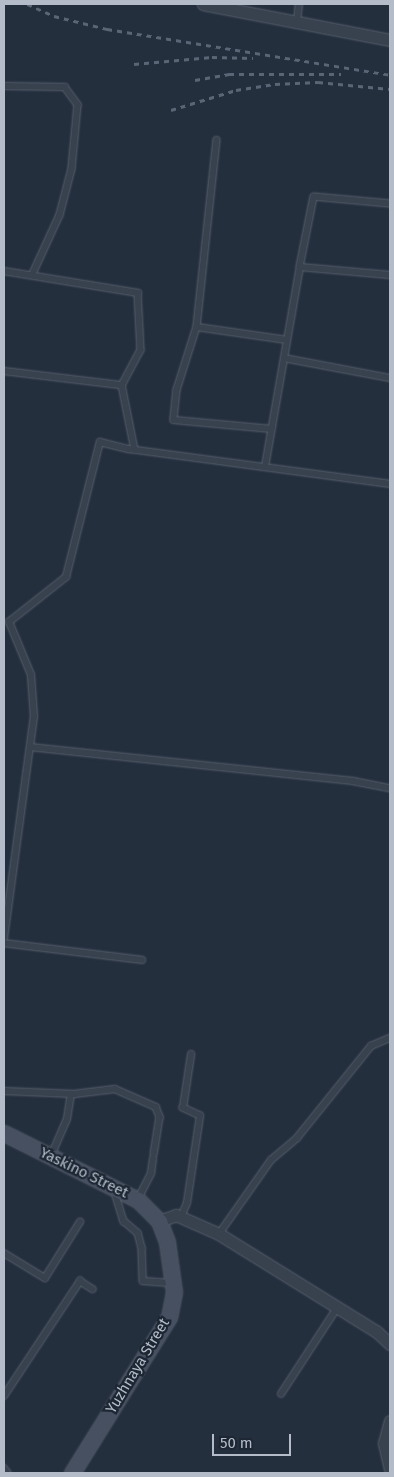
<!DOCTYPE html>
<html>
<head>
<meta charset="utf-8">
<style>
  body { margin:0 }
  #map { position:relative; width:394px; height:1477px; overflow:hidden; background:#242f3e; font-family:"Fira Sans",sans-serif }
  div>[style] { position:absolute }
  .roads { filter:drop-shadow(0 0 1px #565f6c) drop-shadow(0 0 1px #565f6c) }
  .lane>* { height:5.5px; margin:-2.75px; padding:0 2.75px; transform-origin:2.75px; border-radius:2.75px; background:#38414e }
  .street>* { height:11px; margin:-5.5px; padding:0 5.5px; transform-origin:5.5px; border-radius:5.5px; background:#38414e }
  .secondary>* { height:15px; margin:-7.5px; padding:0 7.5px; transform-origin:7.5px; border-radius:7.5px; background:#465061 }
  .rail>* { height:3px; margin-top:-1.5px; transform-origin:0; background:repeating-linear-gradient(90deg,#5a6575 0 5px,transparent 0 10px) }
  span { translate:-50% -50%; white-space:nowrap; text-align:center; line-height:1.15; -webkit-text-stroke:4.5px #1d2633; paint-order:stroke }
  .street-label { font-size:15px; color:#b4bcc9 }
  .frame { position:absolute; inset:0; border:5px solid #b4bcc9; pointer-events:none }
  .scale { position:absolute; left:212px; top:1434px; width:79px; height:22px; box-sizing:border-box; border:2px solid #b4bcc9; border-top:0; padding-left:6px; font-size:15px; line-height:18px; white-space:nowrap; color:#b4bcc9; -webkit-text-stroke:4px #1d2633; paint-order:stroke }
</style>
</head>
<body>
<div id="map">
  <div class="roads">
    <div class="lane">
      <i style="left:297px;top:22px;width:18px;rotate:-84deg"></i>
      <i style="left:4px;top:86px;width:61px;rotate:0.9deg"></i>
      <i style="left:65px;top:87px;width:22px;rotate:54deg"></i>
      <i style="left:78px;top:105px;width:64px;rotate:95.4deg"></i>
      <i style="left:72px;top:169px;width:48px;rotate:104.6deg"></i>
      <i style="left:60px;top:215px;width:65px;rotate:114.6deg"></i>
      <i style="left:217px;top:140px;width:188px;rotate:96.1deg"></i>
      <i style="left:197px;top:327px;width:91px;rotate:8.2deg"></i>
      <i style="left:390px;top:204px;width:76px;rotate:-174.7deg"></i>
      <i style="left:314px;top:197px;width:71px;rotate:101.3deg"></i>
      <i style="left:300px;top:267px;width:90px;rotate:5.1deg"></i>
      <i style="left:4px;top:271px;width:136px;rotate:9.3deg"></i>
      <i style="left:138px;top:293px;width:57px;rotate:87deg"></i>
      <i style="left:141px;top:350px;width:40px;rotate:118deg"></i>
      <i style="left:197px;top:327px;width:66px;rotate:107.6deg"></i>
      <i style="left:177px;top:390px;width:30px;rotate:96deg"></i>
      <i style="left:174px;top:420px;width:98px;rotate:5.2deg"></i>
      <i style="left:284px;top:358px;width:108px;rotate:10.7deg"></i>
      <i style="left:4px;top:371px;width:119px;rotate:6.8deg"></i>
      <i style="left:122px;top:385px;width:66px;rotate:78.7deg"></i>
      <i style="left:265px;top:467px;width:203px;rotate:-80.1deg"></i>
      <i style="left:30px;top:747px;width:325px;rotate:6deg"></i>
      <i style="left:353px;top:781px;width:38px;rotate:11deg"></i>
      <i style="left:4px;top:938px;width:223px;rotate:-82.3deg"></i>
      <i style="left:34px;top:717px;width:42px;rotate:-94.1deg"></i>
      <i style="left:31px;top:675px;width:57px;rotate:-112.5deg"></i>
      <i style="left:9px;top:622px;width:73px;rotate:-38.3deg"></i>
      <i style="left:66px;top:577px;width:139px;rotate:-75.9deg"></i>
      <i style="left:100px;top:442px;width:30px;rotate:14deg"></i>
      <i style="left:129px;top:449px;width:263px;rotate:7.6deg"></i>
      <i style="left:4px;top:943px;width:139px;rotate:7deg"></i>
      <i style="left:4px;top:1091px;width:70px;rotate:2.5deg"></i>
      <i style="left:74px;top:1094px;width:41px;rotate:-7deg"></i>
      <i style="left:115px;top:1089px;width:45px;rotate:23.7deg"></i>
      <i style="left:156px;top:1107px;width:11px;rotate:68deg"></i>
      <i style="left:160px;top:1117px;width:37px;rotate:99deg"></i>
      <i style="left:51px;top:1156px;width:40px;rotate:-66.6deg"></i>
      <i style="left:67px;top:1119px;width:25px;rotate:-81deg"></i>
      <i style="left:114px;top:1189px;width:34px;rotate:73deg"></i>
      <i style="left:124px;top:1221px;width:18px;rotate:41deg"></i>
      <i style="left:138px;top:1233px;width:16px;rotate:75deg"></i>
      <i style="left:142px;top:1248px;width:33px;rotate:88deg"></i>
      <i style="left:143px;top:1281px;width:28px;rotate:4deg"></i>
      <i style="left:138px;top:1199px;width:29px;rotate:-63deg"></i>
      <i style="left:151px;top:1173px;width:14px;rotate:-82deg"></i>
      <i style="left:181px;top:1217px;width:15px;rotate:-67deg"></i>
      <i style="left:187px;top:1203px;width:88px;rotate:-81.5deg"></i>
      <i style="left:200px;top:1116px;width:19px;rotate:-155deg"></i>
      <i style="left:183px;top:1108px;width:54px;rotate:-81.4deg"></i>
      <i style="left:219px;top:1234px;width:90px;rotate:-54.9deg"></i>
      <i style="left:271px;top:1160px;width:34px;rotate:-40deg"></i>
      <i style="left:297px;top:1138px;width:118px;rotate:-51.2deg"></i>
      <i style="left:371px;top:1046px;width:21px;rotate:-23deg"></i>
      <i style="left:4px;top:1253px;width:48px;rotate:31.4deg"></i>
      <i style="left:45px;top:1278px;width:66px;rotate:-58deg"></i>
      <i style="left:281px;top:1394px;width:103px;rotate:-56.9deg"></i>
      <i style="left:4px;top:1396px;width:138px;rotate:-56.5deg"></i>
      <i style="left:80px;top:1281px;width:15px;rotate:32deg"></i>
      <i style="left:4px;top:1468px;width:6px;rotate:51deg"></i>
    </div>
    <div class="street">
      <i style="left:203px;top:4px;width:190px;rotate:10.9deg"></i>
      <i style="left:159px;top:1221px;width:18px;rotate:-19deg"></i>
      <i style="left:176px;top:1215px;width:47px;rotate:23.8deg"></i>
      <i style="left:219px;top:1234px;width:186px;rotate:31.8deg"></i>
      <i style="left:377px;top:1332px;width:18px;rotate:43deg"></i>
      <i style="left:390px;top:1421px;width:23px;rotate:105deg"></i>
      <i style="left:384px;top:1443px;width:26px;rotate:77deg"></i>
    </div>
    <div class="secondary">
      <i style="left:4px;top:1133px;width:150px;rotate:26.6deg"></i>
      <i style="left:138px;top:1200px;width:30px;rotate:45deg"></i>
      <i style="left:159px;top:1221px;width:22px;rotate:69deg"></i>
      <i style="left:167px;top:1242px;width:50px;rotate:82deg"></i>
      <i style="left:174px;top:1292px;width:25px;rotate:101deg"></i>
      <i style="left:169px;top:1317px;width:184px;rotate:121.9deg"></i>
    </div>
  </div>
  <div class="rail">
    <i style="left:27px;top:4px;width:30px;rotate:24deg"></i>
    <i style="left:54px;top:16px;width:55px;rotate:13.8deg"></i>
    <i style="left:107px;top:29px;width:287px;rotate:9.2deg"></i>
    <i style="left:134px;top:64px;width:78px;rotate:-5.1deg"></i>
    <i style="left:212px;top:57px;width:41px;rotate:1.4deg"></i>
    <i style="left:195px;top:80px;width:35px;rotate:-10deg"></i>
    <i style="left:229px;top:74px;width:112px"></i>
    <i style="left:171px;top:110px;width:68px;rotate:-17.1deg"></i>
    <i style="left:236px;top:90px;width:39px;rotate:-9deg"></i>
    <i style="left:275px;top:84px;width:43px;rotate:-2.7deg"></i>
    <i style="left:318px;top:82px;width:72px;rotate:5.6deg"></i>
  </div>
  <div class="street-label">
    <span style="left:84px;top:1173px;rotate:26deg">Yaskino Street</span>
    <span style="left:138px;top:1366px;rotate:-59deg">Yuzhnaya Street</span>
  </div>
  <div class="frame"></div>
  <div class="scale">50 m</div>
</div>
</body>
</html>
